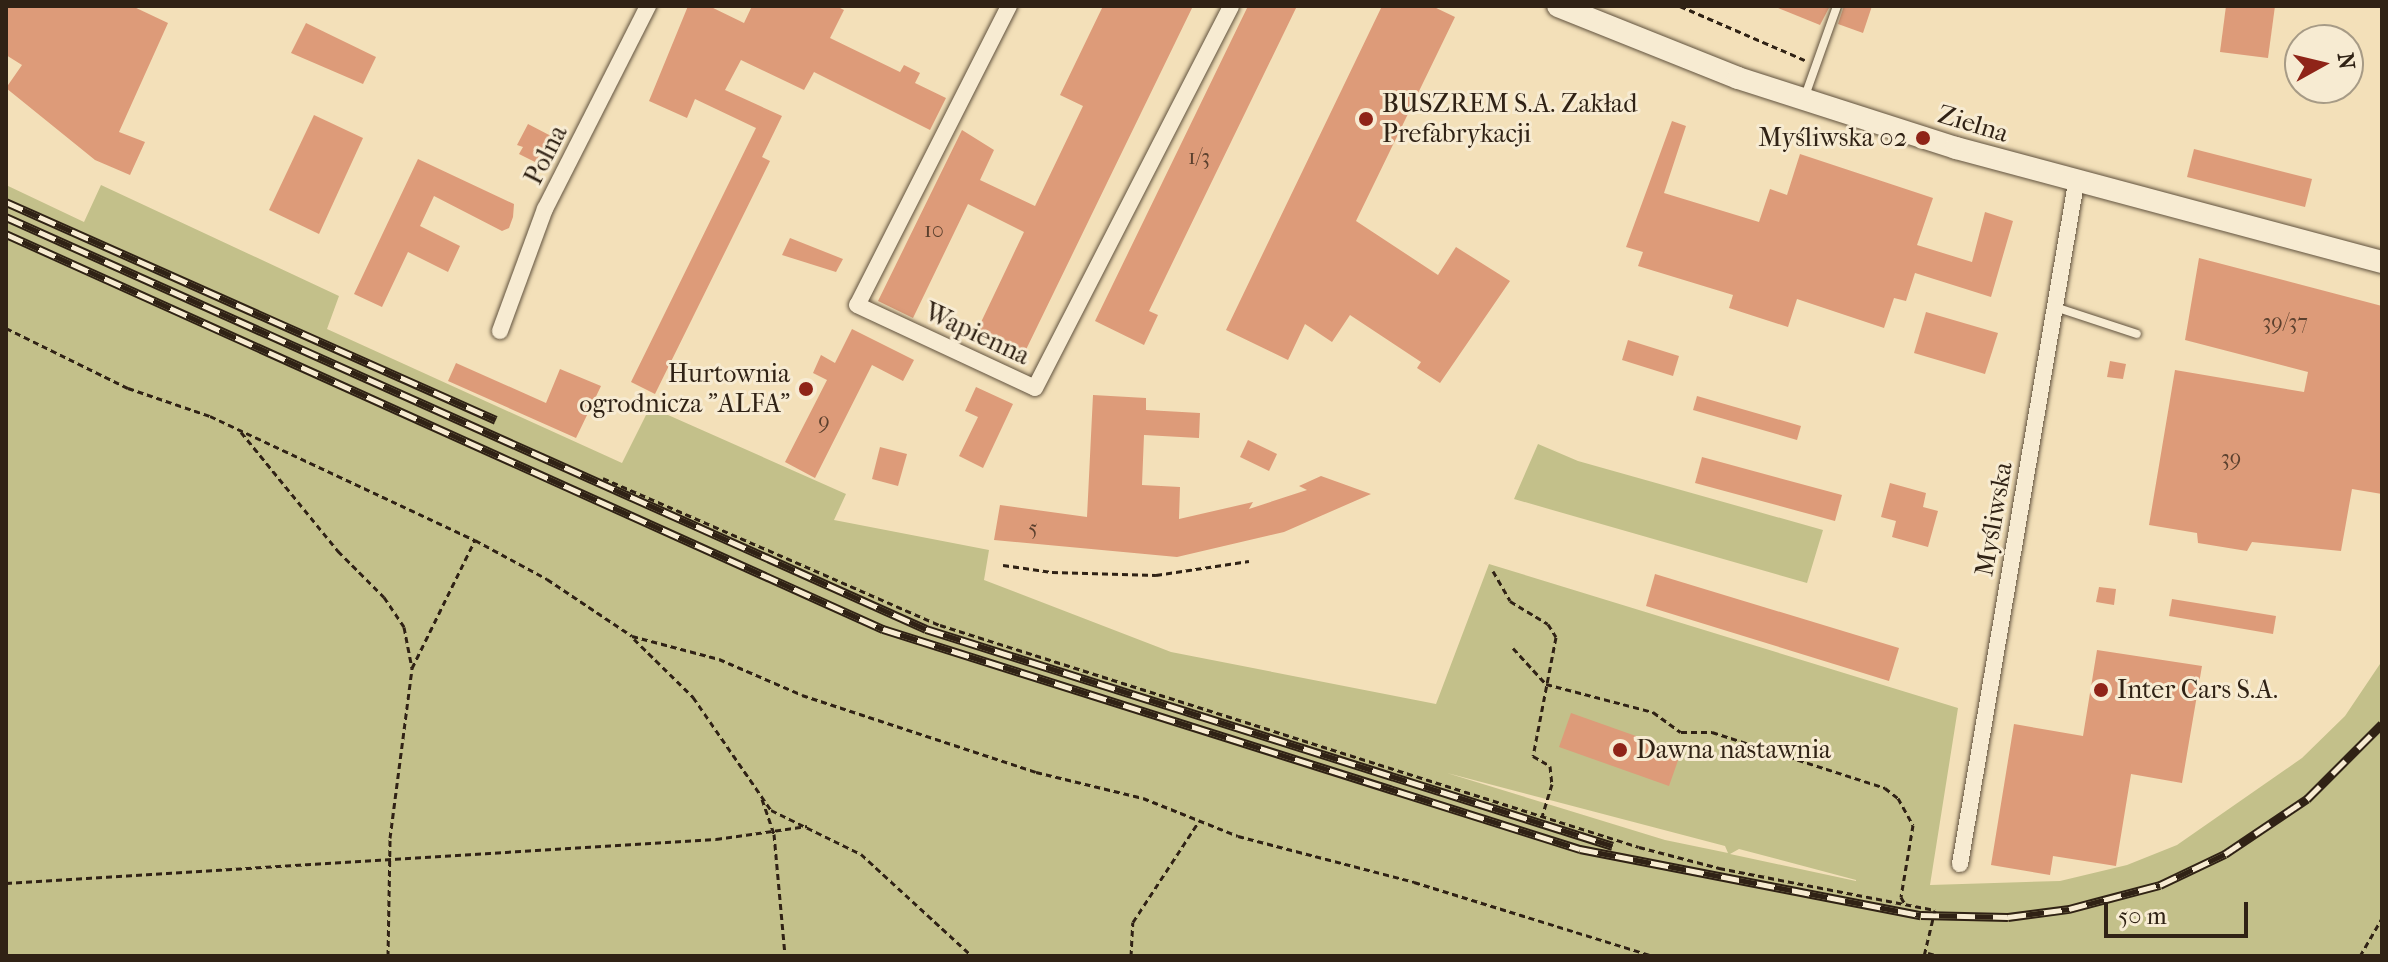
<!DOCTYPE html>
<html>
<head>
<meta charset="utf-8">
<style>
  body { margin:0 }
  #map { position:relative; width:2388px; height:962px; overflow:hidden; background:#f3e0b9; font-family:"IM FELL French Canon",serif }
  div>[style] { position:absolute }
  .green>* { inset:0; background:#c3c08a }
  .building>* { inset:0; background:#dd9b79 }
  .path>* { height:3px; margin-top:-1.5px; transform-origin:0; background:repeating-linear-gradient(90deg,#302215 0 6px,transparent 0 10px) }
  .roads { filter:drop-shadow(0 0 2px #61523e) drop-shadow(0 0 2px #61523e) }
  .service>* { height:8px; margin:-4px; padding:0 4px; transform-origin:4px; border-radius:4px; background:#f7ebd2 }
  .minor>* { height:16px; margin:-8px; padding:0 8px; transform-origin:8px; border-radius:8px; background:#f7ebd2 }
  .tertiary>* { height:22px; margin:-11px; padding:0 11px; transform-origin:11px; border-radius:11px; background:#f7ebd2 }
  .rail>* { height:9px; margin-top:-4.5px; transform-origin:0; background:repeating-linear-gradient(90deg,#f7ebd2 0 18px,#302215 0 36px); box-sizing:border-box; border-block:2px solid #302215 }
  .dots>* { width:22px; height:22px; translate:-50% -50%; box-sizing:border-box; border:4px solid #f7ebd2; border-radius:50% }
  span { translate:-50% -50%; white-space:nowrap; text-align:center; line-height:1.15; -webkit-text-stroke:6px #f7ebd2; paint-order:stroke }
  .number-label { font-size:22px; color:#5b402e }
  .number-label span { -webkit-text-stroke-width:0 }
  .poi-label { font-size:26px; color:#302215 }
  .left { translate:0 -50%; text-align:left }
  .right { translate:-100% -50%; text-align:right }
  .street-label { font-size:26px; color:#302215 }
  .frame { position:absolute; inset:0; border:8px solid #302215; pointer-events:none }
  .north { position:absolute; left:2284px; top:24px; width:80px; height:80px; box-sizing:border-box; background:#f7ebd2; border:2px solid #a79b86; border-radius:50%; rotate:82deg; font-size:22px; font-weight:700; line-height:32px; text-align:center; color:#302215 }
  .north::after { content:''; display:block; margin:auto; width:28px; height:36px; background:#8f2418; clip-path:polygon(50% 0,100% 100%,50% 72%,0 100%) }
  .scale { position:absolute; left:2104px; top:902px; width:144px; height:36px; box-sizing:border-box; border:4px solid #302215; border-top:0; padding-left:10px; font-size:24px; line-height:28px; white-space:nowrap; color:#302215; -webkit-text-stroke:6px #f7ebd2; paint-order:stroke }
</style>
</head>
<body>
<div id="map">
  <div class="green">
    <i style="clip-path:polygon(evenodd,6px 185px,84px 222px,101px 185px,339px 296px,327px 329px,622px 463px,650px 407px,846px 494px,834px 520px,989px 550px,984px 580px,1171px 652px,1436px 704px,1489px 564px,1958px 708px,1930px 885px,2060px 881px,2127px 865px,2177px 845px,2302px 758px,2345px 716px,2382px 661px,2382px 956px,6px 956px,6px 185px,1447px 773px,1725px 846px,1728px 853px,1665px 840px,1447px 773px,6px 185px,1739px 849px,1856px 880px,1856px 881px,1730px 854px,1739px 849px)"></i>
    <i style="clip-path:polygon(1538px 444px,1578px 461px,1823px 530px,1807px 583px,1514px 499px)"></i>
  </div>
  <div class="building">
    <i style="clip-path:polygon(6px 6px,132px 6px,168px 23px,119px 132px,145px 142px,130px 175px,95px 160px,6px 88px,22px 65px,6px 55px)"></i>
    <i style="clip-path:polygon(688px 6px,709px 6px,744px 23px,752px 6px,836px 6px,844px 10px,830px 38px,900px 72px,904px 65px,920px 73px,915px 83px,946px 98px,930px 130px,814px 72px,804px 90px,741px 60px,725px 90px,782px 116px,762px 157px,770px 161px,655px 394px,631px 382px,756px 128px,695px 99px,687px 118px,649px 101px)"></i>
    <i style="clip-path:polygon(1103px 6px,1193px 6px,1020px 362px,973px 339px,1024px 232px,968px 204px,913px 318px,878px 301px,962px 130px,994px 150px,980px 180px,1035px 206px,1083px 106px,1060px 95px)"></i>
    <i style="clip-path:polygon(1248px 6px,1297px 6px,1149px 311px,1158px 315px,1144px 345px,1095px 321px)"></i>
    <i style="clip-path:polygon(1382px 6px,1432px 6px,1455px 17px,1356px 221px,1438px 275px,1456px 247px,1510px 281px,1440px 383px,1417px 368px,1421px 362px,1350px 315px,1332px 342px,1305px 324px,1288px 360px,1226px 330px)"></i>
    <i style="clip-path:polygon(1773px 6px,1830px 6px,1820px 25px)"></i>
    <i style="clip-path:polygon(1844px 6px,1872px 6px,1863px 33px,1838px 24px)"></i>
    <i style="clip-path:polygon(2226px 6px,2275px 6px,2268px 58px,2220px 52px)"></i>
    <i style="clip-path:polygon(306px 23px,376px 57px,363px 84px,291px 53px)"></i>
    <i style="clip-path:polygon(314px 115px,363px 138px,319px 234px,269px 210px)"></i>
    <i style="clip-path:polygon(1672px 121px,1686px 126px,1664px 193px,1759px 222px,1770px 189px,1787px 195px,1800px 154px,1933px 198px,1917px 245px,1972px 262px,1985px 212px,2013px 221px,1991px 297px,1915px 273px,1906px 301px,1894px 298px,1884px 328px,1797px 299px,1788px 327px,1729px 308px,1733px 295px,1638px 266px,1643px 252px,1626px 247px)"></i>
    <i style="clip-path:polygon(528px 124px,553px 137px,535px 162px,519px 154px,523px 147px,517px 145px)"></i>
    <i style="clip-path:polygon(2194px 149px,2312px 179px,2305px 207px,2187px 177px)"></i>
    <i style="clip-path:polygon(418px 159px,514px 204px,513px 217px,509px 228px,502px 231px,434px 196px,420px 226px,460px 246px,448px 272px,408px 252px,382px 307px,354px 294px)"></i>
    <i style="clip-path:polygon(790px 238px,843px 259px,836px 272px,782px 255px)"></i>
    <i style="clip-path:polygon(2199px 258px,2382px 306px,2382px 494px,2352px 489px,2341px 551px,2252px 542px,2247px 551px,2198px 543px,2197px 533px,2149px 525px,2175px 370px,2304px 392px,2308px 372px,2185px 340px)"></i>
    <i style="clip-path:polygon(1926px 312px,1998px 333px,1985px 374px,1914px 353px)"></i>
    <i style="clip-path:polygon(852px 329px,914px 360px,903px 381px,872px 365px,815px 478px,785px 462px,827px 380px,813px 373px,821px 355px,835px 363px)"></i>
    <i style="clip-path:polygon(1628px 340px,1679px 356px,1673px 376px,1622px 360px)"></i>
    <i style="clip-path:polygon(2110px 361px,2126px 364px,2123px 379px,2107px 377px)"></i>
    <i style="clip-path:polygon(456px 363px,546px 403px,560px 369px,601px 386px,576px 438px,448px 381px)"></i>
    <i style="clip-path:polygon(976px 387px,1013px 404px,983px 468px,959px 456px,978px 417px,965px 411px)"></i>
    <i style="clip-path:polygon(1093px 395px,1146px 398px,1146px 410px,1200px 413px,1199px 438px,1144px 435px,1142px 485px,1180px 487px,1179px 519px,1253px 502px,1249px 509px,1307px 490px,1299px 486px,1321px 476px,1371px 494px,1284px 532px,1177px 557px,994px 540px,1000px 505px,1087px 517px)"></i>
    <i style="clip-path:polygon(1697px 396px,1801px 426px,1797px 440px,1693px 410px)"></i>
    <i style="clip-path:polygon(1248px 440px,1277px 454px,1269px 471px,1240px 457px)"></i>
    <i style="clip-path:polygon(880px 447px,907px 454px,898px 486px,872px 479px)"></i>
    <i style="clip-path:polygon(1702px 457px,1842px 495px,1835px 521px,1695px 483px)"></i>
    <i style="clip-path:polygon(1890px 483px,1926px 493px,1923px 507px,1938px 511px,1928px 547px,1892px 537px,1896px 521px,1881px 517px)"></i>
    <i style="clip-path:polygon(1655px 574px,1899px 648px,1889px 681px,1646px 606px)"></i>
    <i style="clip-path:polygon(2099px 587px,2116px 589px,2114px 605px,2096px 602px)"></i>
    <i style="clip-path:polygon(2172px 599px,2276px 616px,2273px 634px,2169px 616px)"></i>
    <i style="clip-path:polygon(2097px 650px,2202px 666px,2182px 783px,2131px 774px,2116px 866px,2053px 856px,2050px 875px,1991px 865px,2014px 724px,2083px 736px)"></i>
    <i style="clip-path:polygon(1571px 713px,1681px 752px,1669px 786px,1559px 747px)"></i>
  </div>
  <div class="path">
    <i style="left:1680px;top:6px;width:136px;rotate:23.4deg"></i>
    <i style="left:6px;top:328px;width:136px;rotate:26.2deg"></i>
    <i style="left:128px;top:388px;width:87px;rotate:18.9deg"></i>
    <i style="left:210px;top:416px;width:293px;rotate:25.1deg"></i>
    <i style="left:475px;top:540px;width:82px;rotate:28.4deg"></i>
    <i style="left:547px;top:579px;width:102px;rotate:33.8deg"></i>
    <i style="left:632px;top:636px;width:90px;rotate:14.8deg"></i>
    <i style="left:719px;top:659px;width:90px;rotate:23.4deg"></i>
    <i style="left:802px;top:695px;width:246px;rotate:18.2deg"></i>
    <i style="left:1036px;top:772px;width:110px;rotate:13.7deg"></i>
    <i style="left:1143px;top:798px;width:102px;rotate:21.8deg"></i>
    <i style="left:1238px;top:836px;width:182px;rotate:14.6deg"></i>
    <i style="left:1414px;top:882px;width:250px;rotate:17.2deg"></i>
    <i style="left:241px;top:432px;width:154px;rotate:50.8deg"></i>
    <i style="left:338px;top:551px;width:65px;rotate:45deg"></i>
    <i style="left:384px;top:597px;width:36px;rotate:56deg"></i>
    <i style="left:404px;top:627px;width:42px;rotate:79deg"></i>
    <i style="left:603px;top:478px;width:368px;rotate:23.6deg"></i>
    <i style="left:940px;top:625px;width:733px;rotate:17.62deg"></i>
    <i style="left:1639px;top:847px;width:83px;rotate:14.7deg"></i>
    <i style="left:1719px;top:868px;width:220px;rotate:11deg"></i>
    <i style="left:1935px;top:910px;width:47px;rotate:103.4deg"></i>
    <i style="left:1003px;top:565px;width:49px;rotate:8.1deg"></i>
    <i style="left:1052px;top:572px;width:104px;rotate:1.7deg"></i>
    <i style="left:1156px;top:575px;width:94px;rotate:-8.6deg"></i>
    <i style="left:1493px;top:571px;width:34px;rotate:60deg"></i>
    <i style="left:1510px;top:601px;width:44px;rotate:31.2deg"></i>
    <i style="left:1548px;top:624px;width:15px;rotate:58deg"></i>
    <i style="left:1556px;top:637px;width:121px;rotate:100.9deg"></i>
    <i style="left:1533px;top:756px;width:20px;rotate:30deg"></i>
    <i style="left:1550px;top:766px;width:18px;rotate:84deg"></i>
    <i style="left:1552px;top:784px;width:34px;rotate:107deg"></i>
    <i style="left:634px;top:639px;width:83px;rotate:44.5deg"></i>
    <i style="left:693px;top:697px;width:137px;rotate:55.4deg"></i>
    <i style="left:771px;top:810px;width:100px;rotate:26.1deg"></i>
    <i style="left:861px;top:854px;width:151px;rotate:42.6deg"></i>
    <i style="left:1513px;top:648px;width:49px;rotate:47.5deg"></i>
    <i style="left:1546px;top:684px;width:111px;rotate:14.7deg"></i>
    <i style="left:1653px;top:712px;width:34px;rotate:36deg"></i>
    <i style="left:1681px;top:732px;width:31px"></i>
    <i style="left:1712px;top:732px;width:182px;rotate:17.9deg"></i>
    <i style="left:1885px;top:788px;width:16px;rotate:38deg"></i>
    <i style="left:1898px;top:798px;width:31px;rotate:61deg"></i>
    <i style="left:1913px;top:825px;width:73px;rotate:99.5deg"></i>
    <i style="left:1901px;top:897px;width:8px;rotate:60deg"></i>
    <i style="left:762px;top:799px;width:37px;rotate:71deg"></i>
    <i style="left:774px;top:834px;width:122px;rotate:84.8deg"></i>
    <i style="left:6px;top:883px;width:711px;rotate:-3.55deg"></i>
    <i style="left:716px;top:839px;width:92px;rotate:-8.1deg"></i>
    <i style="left:1928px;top:953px;width:11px;rotate:15deg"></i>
    <i style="left:388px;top:956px;width:118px;rotate:-89deg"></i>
    <i style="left:390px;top:838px;width:171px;rotate:-82.6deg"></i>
    <i style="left:412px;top:668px;width:143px;rotate:-63.8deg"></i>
    <i style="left:1131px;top:956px;width:34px;rotate:-87deg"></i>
    <i style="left:1133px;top:922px;width:121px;rotate:-56.8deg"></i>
    <i style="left:2360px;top:956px;width:44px;rotate:-59.9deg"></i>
  </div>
  <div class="roads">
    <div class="service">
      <i style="left:1805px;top:96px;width:96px;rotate:-70.4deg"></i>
      <i style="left:2055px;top:307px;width:86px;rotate:18.2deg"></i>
    </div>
    <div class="minor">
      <i style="left:1009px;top:6px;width:335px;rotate:116.9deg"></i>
      <i style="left:857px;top:305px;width:196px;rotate:25deg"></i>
      <i style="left:1035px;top:388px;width:429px;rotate:-62.8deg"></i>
      <i style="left:500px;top:331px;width:130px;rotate:-69.8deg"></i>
      <i style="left:545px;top:209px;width:228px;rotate:-63.1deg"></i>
      <i style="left:1960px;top:864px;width:691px;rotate:-80.33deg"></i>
    </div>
    <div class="tertiary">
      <i style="left:1558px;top:6px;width:194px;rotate:21.8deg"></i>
      <i style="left:1738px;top:78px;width:229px;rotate:17.8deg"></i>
      <i style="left:1956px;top:148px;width:441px;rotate:15deg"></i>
    </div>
  </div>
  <div class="rail">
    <i style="left:6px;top:202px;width:536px;rotate:23.98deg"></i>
    <i style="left:6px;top:217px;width:1008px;rotate:24.12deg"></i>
    <i style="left:926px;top:629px;width:720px;rotate:17.53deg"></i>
    <i style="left:6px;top:234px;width:962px;rotate:24.25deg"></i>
    <i style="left:883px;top:629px;width:731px;rotate:17.52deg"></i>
    <i style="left:1580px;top:849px;width:347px;rotate:11deg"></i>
    <i style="left:1921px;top:915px;width:87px;rotate:1.3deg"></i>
    <i style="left:2008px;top:917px;width:62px;rotate:-7.5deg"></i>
    <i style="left:2069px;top:909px;width:94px;rotate:-14.8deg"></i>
    <i style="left:2160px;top:885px;width:72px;rotate:-25.5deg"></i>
    <i style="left:2225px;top:854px;width:99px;rotate:-33.9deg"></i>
    <i style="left:2307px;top:799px;width:106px;rotate:-45deg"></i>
  </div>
  <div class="dots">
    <i style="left:1366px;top:119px;background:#8f2418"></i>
    <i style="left:1923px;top:138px;background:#8f2418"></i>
    <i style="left:806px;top:389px;background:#8f2418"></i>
    <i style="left:2101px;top:690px;background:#8f2418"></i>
    <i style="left:1620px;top:750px;background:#8f2418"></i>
  </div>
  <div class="number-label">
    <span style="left:1199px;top:158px">1/3</span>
    <span style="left:934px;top:231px">10</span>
    <span style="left:2285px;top:323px">39/37</span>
    <span style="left:824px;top:422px">9</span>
    <span style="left:2231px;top:459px">39</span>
    <span style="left:1033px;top:529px">5</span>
  </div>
  <div class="poi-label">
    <span class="left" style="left:1382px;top:119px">BUSZREM S.A. Zakład<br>Prefabrykacji</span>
    <span class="right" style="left:1907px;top:138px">Myśliwska 02</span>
    <span class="right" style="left:790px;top:389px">Hurtownia<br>ogrodnicza "ALFA"</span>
    <span class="left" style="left:2117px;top:690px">Inter Cars S.A.</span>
    <span class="left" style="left:1636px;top:750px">Dawna nastawnia</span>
  </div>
  <div class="street-label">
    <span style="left:1973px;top:124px;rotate:17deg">Zielna</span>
    <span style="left:546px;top:155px;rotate:-63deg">Polna</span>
    <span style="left:977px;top:334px;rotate:25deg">Wapienna</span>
    <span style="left:1994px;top:519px;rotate:-80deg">Myśliwska</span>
  </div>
  <div class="frame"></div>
  <div class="north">N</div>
  <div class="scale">50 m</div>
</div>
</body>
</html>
